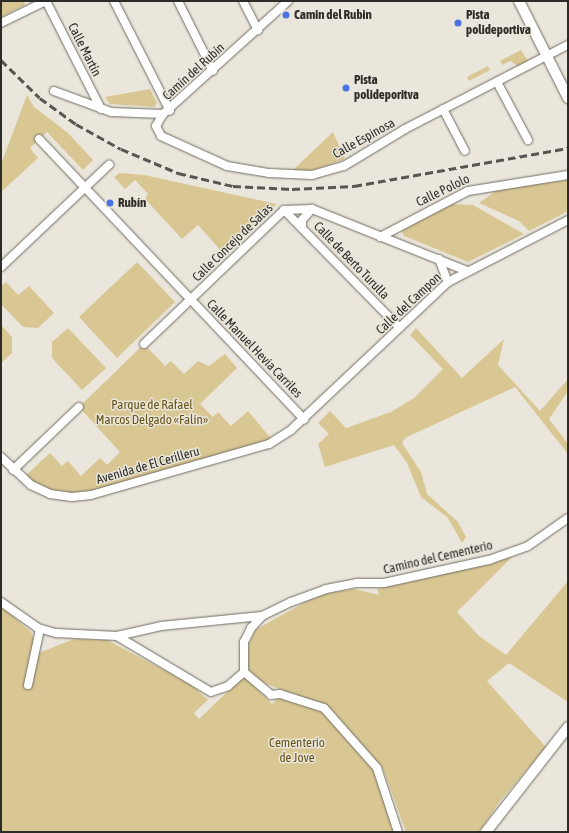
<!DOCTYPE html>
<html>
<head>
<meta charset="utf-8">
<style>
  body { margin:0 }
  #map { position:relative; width:569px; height:833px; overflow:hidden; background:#eae6db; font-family:"Asap Condensed",sans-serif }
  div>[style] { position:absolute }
  .green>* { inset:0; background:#d9c793 }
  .roads { filter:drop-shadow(0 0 1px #706c62) drop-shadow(0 0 1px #706c62) }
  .minor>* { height:8px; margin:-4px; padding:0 4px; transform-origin:4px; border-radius:4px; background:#fff }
  .tertiary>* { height:10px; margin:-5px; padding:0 5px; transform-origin:5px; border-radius:5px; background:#fff }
  .rail>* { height:2.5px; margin-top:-1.25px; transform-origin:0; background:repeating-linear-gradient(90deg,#585651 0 8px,transparent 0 12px) }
  .dots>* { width:11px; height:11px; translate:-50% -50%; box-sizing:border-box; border:2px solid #eae6db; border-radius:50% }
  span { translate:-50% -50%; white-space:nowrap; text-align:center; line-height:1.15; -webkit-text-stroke:3px #eae6db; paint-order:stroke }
  .poi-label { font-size:13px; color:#2d2c28; font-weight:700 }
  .left { translate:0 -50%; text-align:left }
  .street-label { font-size:13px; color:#2d2c28 }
  .park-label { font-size:13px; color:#66541a }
  .frame { position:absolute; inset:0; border:2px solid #2d2c28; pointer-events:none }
</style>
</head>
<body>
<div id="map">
  <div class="green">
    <i style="clip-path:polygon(1px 1px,24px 1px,25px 5px,1px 17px)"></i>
    <i style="clip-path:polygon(521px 50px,528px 61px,518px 66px,510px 61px,502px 65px,500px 61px)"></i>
    <i style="clip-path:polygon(488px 66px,490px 70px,469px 81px,467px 77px)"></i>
    <i style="clip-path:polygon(150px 89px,157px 103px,154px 107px,110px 104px,105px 97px)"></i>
    <i style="clip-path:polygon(27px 95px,34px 107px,68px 133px,93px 160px,83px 170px,47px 132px,30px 148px,38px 158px,1px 192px,1px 164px)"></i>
    <i style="clip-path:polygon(333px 132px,345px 159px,314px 170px,292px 171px)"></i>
    <i style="clip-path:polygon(120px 173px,144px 175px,277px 204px,223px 253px,198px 225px,182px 239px,145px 199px,148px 194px,135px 180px,125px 189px,114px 177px)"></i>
    <i style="clip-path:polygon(568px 180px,568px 211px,529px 231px,519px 221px,479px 203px,500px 188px)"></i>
    <i style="clip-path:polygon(448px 204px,473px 205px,524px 234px,468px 262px,404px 236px,402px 231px)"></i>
    <i style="clip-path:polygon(137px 262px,175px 302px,117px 358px,79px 317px)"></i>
    <i style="clip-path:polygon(6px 282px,18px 295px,29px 286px,54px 313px,38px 328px,23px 327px,1px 304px,1px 287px)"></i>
    <i style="clip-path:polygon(1px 325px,12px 337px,12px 353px,1px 363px)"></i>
    <i style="clip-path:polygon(68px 328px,106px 368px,82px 390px,52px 358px,52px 342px)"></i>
    <i style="clip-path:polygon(416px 328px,462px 378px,504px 339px,498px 365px,540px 411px,568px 379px,568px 391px,549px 419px,568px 444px,568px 454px,515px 387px,405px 438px,402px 443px,421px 472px,427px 494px,458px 522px,466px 537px,462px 543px,448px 518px,421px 497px,407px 463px,394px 445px,325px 467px,318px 444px,329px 434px,318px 423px,330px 411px,346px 428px,391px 412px,414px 398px,443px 369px,410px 335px)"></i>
    <i style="clip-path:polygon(144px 344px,165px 366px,171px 361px,184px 374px,198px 361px,209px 366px,225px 354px,237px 368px,200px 404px,213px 417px,218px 412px,231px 426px,248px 411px,274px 442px,91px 495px,50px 494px,23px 478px,50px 453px,62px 466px,68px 461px,81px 476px,100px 458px,107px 465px,120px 452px,79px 407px)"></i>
    <i style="clip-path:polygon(512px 557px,457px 612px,479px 636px,506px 655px,568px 581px,568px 702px,509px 663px,487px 681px,546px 747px,501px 800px,479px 832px,406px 832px,383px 769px,332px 710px,254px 679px,245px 661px,249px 644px,255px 630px,318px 595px,354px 589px,379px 595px,377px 589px)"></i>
    <i style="clip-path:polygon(1px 606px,32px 633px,36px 654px,74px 639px,107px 640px,190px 684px,208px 700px,194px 713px,199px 719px,244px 676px,272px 704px,280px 696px,324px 712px,375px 771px,393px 832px,1px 832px)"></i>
  </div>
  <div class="roads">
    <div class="minor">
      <i style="left:46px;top:1px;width:121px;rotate:63deg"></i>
      <i style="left:114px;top:1px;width:123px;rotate:63deg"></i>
      <i style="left:178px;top:1px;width:78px;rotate:63.4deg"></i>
      <i style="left:243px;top:1px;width:33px;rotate:63deg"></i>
      <i style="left:1px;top:23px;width:50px;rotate:-26.1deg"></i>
      <i style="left:497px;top:82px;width:66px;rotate:61.9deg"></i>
      <i style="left:54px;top:91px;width:61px;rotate:20.2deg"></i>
      <i style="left:111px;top:112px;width:52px;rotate:2.2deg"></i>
      <i style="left:163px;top:114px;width:169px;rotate:-42.1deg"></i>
      <i style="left:443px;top:109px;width:47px;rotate:62.4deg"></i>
      <i style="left:163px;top:114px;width:14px;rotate:120deg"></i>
      <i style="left:156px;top:126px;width:11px;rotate:63deg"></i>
      <i style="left:161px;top:136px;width:72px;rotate:24.4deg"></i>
      <i style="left:227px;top:166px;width:43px;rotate:9.5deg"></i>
      <i style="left:269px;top:173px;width:43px;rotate:2.7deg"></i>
      <i style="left:312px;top:175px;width:33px;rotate:-16deg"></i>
      <i style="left:344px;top:166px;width:71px;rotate:-31.2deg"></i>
      <i style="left:405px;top:129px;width:183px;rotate:-27.3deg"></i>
      <i style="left:39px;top:139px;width:386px;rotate:46.6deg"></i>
      <i style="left:284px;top:210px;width:165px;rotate:45.5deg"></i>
      <i style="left:302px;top:228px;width:8px;rotate:-90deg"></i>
      <i style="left:302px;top:220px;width:15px;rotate:-48deg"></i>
      <i style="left:380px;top:237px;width:99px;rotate:-27.6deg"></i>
      <i style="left:468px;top:191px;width:101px;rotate:-9.1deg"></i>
      <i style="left:439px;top:259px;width:25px;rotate:69deg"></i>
      <i style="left:1px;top:267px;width:149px;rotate:-43.4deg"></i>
      <i style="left:144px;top:344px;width:194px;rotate:-43.7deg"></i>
      <i style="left:284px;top:210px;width:28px;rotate:-2deg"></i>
      <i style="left:312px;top:209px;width:167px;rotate:21.8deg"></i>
      <i style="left:1px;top:457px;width:41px;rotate:43deg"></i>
      <i style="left:31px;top:485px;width:21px;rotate:25deg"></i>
      <i style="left:50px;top:494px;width:22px;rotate:8deg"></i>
      <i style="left:72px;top:497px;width:19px;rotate:-6deg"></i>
      <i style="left:91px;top:495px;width:185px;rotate:-16deg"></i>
      <i style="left:269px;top:444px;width:26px;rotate:-32deg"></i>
      <i style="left:291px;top:430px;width:216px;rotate:-43.3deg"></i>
      <i style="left:448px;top:282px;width:135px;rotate:-27.3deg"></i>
      <i style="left:13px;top:470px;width:91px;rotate:-43.7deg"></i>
      <i style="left:1px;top:602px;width:45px;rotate:35.1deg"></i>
      <i style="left:38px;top:628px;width:19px;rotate:16deg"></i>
      <i style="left:56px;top:633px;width:61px;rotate:2.8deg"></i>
      <i style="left:117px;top:636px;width:109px;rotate:30.8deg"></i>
      <i style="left:211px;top:692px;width:18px;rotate:-19deg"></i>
      <i style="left:228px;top:686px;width:21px;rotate:-41deg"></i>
      <i style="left:244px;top:672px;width:30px;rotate:-90deg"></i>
      <i style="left:244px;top:642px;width:16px;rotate:-63deg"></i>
      <i style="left:251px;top:628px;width:16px;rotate:-47deg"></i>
      <i style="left:262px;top:616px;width:32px;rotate:-26deg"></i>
      <i style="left:291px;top:602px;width:37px;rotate:-20deg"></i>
      <i style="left:326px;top:589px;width:32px;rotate:-11deg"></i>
      <i style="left:357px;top:583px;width:27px"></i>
      <i style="left:384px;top:583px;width:107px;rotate:-12.4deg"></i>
      <i style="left:489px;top:560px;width:41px;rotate:-19.7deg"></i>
      <i style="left:528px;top:546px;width:49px;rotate:-35deg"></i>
      <i style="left:117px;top:636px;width:45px;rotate:-12.8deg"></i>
      <i style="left:161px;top:626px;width:101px;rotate:-5.7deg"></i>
      <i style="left:244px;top:672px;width:35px;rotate:40deg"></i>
      <i style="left:271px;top:695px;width:9px;rotate:-6deg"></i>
      <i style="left:280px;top:694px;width:46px;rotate:17.7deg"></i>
      <i style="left:324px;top:708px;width:80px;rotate:48.5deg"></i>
      <i style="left:377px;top:768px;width:67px;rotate:71.8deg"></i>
      <i style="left:28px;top:685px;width:57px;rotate:-77.9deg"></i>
    </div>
    <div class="tertiary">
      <i style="left:519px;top:1px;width:109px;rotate:63.2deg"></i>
      <i style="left:486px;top:832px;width:133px;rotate:-52deg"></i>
    </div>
  </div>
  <div class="rail">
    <i style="left:1px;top:60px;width:54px;rotate:44.3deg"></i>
    <i style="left:40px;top:98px;width:44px;rotate:35.8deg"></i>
    <i style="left:76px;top:124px;width:51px;rotate:29.1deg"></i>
    <i style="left:121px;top:149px;width:62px;rotate:22.8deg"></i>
    <i style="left:178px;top:173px;width:57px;rotate:13.3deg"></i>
    <i style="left:233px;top:186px;width:59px;rotate:2.9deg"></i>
    <i style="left:292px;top:189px;width:62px;rotate:-2.8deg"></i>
    <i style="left:354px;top:186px;width:217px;rotate:-10.1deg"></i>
  </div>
  <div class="dots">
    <i style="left:286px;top:15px;background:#4a72e5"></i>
    <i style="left:458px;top:23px;background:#4a72e5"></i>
    <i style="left:346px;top:88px;background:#4a72e5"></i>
    <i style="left:110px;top:203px;background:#4a72e5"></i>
  </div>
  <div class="poi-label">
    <span class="left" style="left:294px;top:15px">Camin del Rubin</span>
    <span class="left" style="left:466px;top:23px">Pista<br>polideportiva</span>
    <span class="left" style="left:354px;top:88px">Pista<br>polideporitva</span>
    <span class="left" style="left:118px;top:203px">Rubín</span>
  </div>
  <div class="street-label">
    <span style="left:84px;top:50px;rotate:63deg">Calle Martín</span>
    <span style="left:194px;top:72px;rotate:-42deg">Camín del Rubín</span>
    <span style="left:364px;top:139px;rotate:-29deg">Calle Espinosa</span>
    <span style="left:443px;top:191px;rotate:-26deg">Calle Pololo</span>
    <span style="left:233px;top:243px;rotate:-44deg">Calle Concejo de Salas</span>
    <span style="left:351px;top:261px;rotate:46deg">Calle de Berto Turulla</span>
    <span style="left:409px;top:304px;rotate:-43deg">Calle del Campon</span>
    <span style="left:254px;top:349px;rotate:46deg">Calle Manuel Hevia Carriles</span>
    <span style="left:148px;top:466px;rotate:-16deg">Avenida de El Cerilleru</span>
    <span style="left:438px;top:558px;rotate:-13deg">Camino del Cementerio</span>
  </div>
  <div class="park-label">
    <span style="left:152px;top:413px">Parque de Rafael<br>Marcos Delgado «Falín»</span>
    <span style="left:297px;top:751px">Cementerio<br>de Jove</span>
  </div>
  <div class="frame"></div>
</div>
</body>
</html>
